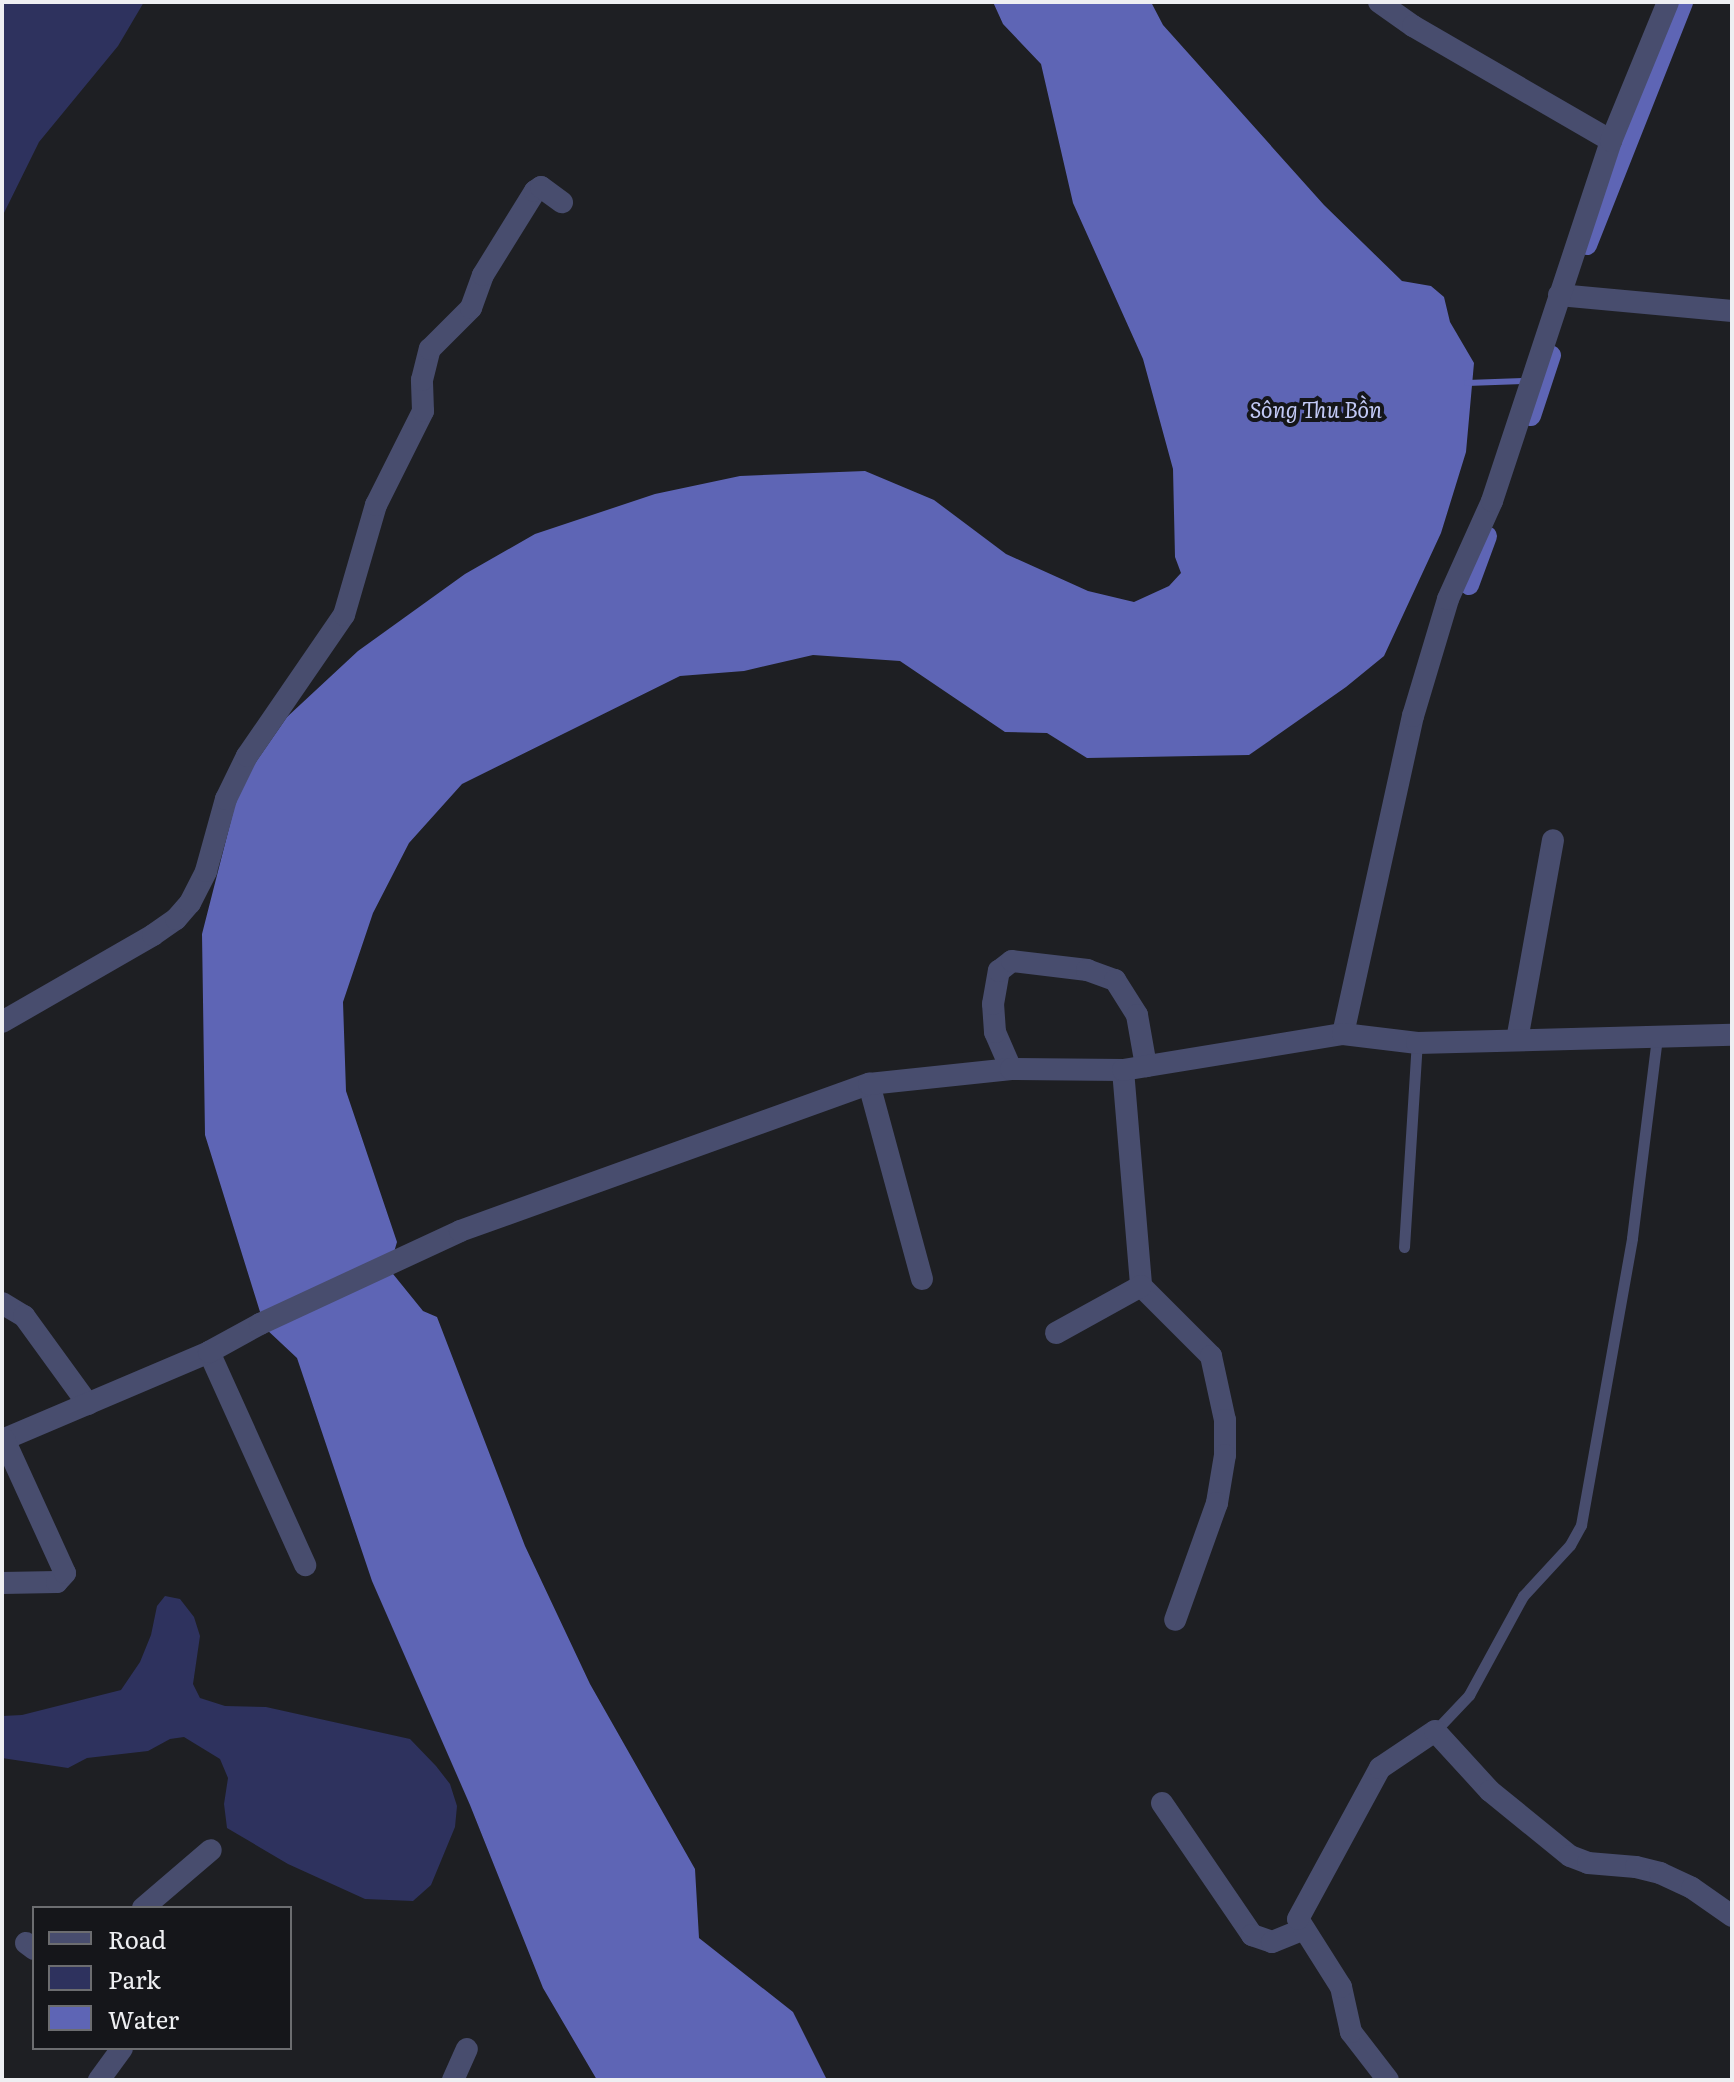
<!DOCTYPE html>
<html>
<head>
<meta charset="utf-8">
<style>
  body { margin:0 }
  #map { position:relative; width:1734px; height:2082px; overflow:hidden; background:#1e1f23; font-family:Literata,serif }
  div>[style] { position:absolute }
  .green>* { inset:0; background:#2e325e }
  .water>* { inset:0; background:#5e65b5 }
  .stream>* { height:6px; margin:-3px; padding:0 3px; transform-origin:3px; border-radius:3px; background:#5e65b5 }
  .canal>* { height:20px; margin:-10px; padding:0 10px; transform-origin:10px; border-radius:10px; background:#5e65b5 }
  .lane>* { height:11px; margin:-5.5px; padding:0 5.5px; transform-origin:5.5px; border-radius:5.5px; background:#484d6e }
  .street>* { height:22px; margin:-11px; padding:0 11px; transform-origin:11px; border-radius:11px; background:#484d6e }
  span { translate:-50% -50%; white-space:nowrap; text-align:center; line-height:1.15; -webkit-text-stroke:8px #15161a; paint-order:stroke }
  .water-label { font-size:22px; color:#c2c9f5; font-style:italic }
  .frame { position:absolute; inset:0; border:4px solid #eeeff2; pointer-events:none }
  .legend { position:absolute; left:32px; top:1906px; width:260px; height:144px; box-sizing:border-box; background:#15161a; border:2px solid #6c6d70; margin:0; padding:10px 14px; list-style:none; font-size:24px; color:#eeeff2 }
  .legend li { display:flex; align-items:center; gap:16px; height:40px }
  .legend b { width:40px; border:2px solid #6c6d70 }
</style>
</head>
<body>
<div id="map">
  <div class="green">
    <i style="clip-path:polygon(2px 2px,144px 2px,118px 46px,39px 142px,2px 217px)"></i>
    <i style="clip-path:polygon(165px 1596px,180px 1599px,194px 1617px,200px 1636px,193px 1684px,200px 1698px,225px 1706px,266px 1707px,410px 1739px,436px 1766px,450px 1784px,457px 1806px,455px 1827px,431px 1885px,413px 1901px,365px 1899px,288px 1864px,227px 1828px,224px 1804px,228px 1778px,220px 1759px,184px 1737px,170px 1739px,148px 1751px,87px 1758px,68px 1768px,2px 1758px,2px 1716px,22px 1715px,121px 1690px,140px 1662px,151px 1635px,157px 1606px)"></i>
  </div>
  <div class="water">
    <i style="clip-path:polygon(993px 2px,1151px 2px,1163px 25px,1324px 205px,1402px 281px,1431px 286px,1444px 297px,1450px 322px,1474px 363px,1466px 452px,1441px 533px,1384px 656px,1346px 687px,1249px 755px,1087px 758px,1047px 733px,1005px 732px,900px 661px,813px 655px,744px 671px,680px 676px,462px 784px,409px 843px,373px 913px,343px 1002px,346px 1091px,397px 1242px,389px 1269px,423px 1311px,437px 1317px,525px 1546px,590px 1684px,695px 1869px,699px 1938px,793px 2012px,827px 2080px,597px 2080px,543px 1988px,470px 1805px,372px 1581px,297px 1358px,265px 1328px,205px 1135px,202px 934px,240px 785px,287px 717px,358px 651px,465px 574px,535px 534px,655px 494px,740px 476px,865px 471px,934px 500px,1006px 554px,1088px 591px,1134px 602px,1169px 586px,1181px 573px,1175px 557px,1173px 469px,1143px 359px,1073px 203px,1041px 64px,1003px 24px)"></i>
  </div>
  <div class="stream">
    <i style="left:1467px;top:383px;width:56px;rotate:-2deg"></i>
  </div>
  <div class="canal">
    <i style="left:1587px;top:245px;width:261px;rotate:-68.4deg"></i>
    <i style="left:1531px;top:416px;width:64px;rotate:-71.8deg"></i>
    <i style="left:1469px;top:585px;width:52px;rotate:-69.8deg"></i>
  </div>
  <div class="lane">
    <i style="left:1404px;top:1247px;width:204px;rotate:-86.4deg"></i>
    <i style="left:1435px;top:1731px;width:50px;rotate:-46.6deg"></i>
    <i style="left:1469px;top:1695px;width:113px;rotate:-61.4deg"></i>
    <i style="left:1523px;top:1596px;width:69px;rotate:-47.3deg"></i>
    <i style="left:1570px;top:1545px;width:23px;rotate:-61deg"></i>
    <i style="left:1581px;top:1525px;width:291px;rotate:-79.9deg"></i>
    <i style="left:1632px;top:1238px;width:203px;rotate:-82.9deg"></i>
  </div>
  <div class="street">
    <i style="left:1379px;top:2px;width:42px;rotate:35.2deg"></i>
    <i style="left:1413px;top:26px;width:229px;rotate:30.1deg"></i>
    <i style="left:1559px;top:295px;width:174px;rotate:5.3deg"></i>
    <i style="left:2px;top:1022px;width:174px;rotate:-29.9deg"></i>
    <i style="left:153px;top:935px;width:28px;rotate:-35deg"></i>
    <i style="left:176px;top:919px;width:21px;rotate:-49deg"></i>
    <i style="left:190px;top:903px;width:36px;rotate:-63deg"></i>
    <i style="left:206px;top:871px;width:75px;rotate:-74.5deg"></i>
    <i style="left:226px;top:799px;width:48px;rotate:-64deg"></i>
    <i style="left:247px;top:756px;width:171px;rotate:-55.5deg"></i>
    <i style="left:344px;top:615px;width:115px;rotate:-73.8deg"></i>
    <i style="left:376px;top:505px;width:105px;rotate:-63.4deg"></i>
    <i style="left:423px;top:411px;width:31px;rotate:-92deg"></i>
    <i style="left:422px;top:380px;width:32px;rotate:-76deg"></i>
    <i style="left:430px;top:349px;width:58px;rotate:-45deg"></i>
    <i style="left:471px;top:308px;width:35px;rotate:-70deg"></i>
    <i style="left:483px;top:275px;width:99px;rotate:-58.2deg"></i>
    <i style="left:535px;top:191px;width:7px;rotate:-34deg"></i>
    <i style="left:541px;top:187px;width:26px;rotate:36deg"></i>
    <i style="left:1343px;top:1034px;width:326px;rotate:-77.6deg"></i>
    <i style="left:1413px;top:716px;width:122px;rotate:-73.3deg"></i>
    <i style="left:1448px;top:599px;width:107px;rotate:-65.8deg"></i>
    <i style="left:1492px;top:501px;width:379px;rotate:-71.7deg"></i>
    <i style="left:1611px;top:141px;width:150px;rotate:-67.7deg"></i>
    <i style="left:1517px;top:1040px;width:203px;rotate:-79.8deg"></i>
    <i style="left:1011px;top:1069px;width:40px;rotate:-113.4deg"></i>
    <i style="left:995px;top:1032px;width:28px;rotate:-94deg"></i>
    <i style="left:993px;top:1004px;width:34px;rotate:-80deg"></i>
    <i style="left:999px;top:971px;width:16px;rotate:-38deg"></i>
    <i style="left:1012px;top:961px;width:76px;rotate:6.8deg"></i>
    <i style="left:1087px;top:970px;width:30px;rotate:20deg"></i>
    <i style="left:1115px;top:980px;width:41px;rotate:57.8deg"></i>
    <i style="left:1137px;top:1015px;width:52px;rotate:80deg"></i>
    <i style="left:1123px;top:1070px;width:217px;rotate:85.2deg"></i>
    <i style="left:1141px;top:1286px;width:99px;rotate:45deg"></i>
    <i style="left:1211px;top:1356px;width:66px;rotate:77.7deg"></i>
    <i style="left:1225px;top:1420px;width:35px;rotate:90deg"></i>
    <i style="left:1225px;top:1455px;width:49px;rotate:99.5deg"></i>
    <i style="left:1217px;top:1503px;width:124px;rotate:109.7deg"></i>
    <i style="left:869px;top:1084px;width:202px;rotate:74.8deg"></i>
    <i style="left:2px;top:1303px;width:26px;rotate:31deg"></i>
    <i style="left:24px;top:1316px;width:109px;rotate:54deg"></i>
    <i style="left:1056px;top:1333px;width:97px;rotate:-28.9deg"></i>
    <i style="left:209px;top:1352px;width:234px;rotate:65.7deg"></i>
    <i style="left:2px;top:1440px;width:225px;rotate:-23deg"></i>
    <i style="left:209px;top:1352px;width:58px;rotate:-28.8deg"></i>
    <i style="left:260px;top:1324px;width:221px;rotate:-24.9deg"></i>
    <i style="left:460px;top:1231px;width:435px;rotate:-19.8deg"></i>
    <i style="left:869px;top:1084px;width:143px;rotate:-6deg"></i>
    <i style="left:1011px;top:1069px;width:112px;rotate:0.5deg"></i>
    <i style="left:1123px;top:1070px;width:223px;rotate:-9.3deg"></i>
    <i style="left:1343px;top:1034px;width:75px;rotate:6.9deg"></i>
    <i style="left:1417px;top:1043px;width:315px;rotate:-1.5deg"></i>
    <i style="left:2px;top:1583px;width:55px;rotate:-1deg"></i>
    <i style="left:57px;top:1582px;width:12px;rotate:-48deg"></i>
    <i style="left:65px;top:1573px;width:147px;rotate:-114.5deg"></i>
    <i style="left:1162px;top:1803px;width:160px;rotate:55.7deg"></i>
    <i style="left:1252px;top:1935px;width:21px;rotate:19deg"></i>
    <i style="left:1272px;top:1942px;width:32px;rotate:-22deg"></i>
    <i style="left:143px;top:1908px;width:89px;rotate:-40.5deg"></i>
    <i style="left:26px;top:1943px;width:10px;rotate:37deg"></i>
    <i style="left:99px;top:2080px;width:39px;rotate:-54deg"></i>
    <i style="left:453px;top:2080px;width:34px;rotate:-66deg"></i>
    <i style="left:1388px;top:2080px;width:61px;rotate:-127.6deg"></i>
    <i style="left:1351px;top:2032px;width:46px;rotate:-102.5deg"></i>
    <i style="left:1341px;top:1987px;width:80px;rotate:-122.3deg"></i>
    <i style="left:1298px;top:1919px;width:172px;rotate:-61.5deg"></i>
    <i style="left:1380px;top:1768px;width:66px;rotate:-33.9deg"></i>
    <i style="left:1435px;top:1731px;width:81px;rotate:47.5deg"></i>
    <i style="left:1490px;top:1791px;width:103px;rotate:39.1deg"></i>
    <i style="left:1570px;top:1856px;width:19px;rotate:21deg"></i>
    <i style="left:1588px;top:1863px;width:48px;rotate:4.8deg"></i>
    <i style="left:1636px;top:1867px;width:25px;rotate:14deg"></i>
    <i style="left:1660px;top:1873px;width:35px;rotate:25deg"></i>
    <i style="left:1692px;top:1888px;width:49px;rotate:35deg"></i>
  </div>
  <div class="water-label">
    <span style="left:1316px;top:409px">Sông Thu Bồn</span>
  </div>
  <div class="frame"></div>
  <ul class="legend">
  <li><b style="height:10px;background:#484d6e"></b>Road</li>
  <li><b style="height:22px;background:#2e325e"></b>Park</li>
  <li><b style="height:22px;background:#5e65b5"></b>Water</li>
  </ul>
</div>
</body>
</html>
